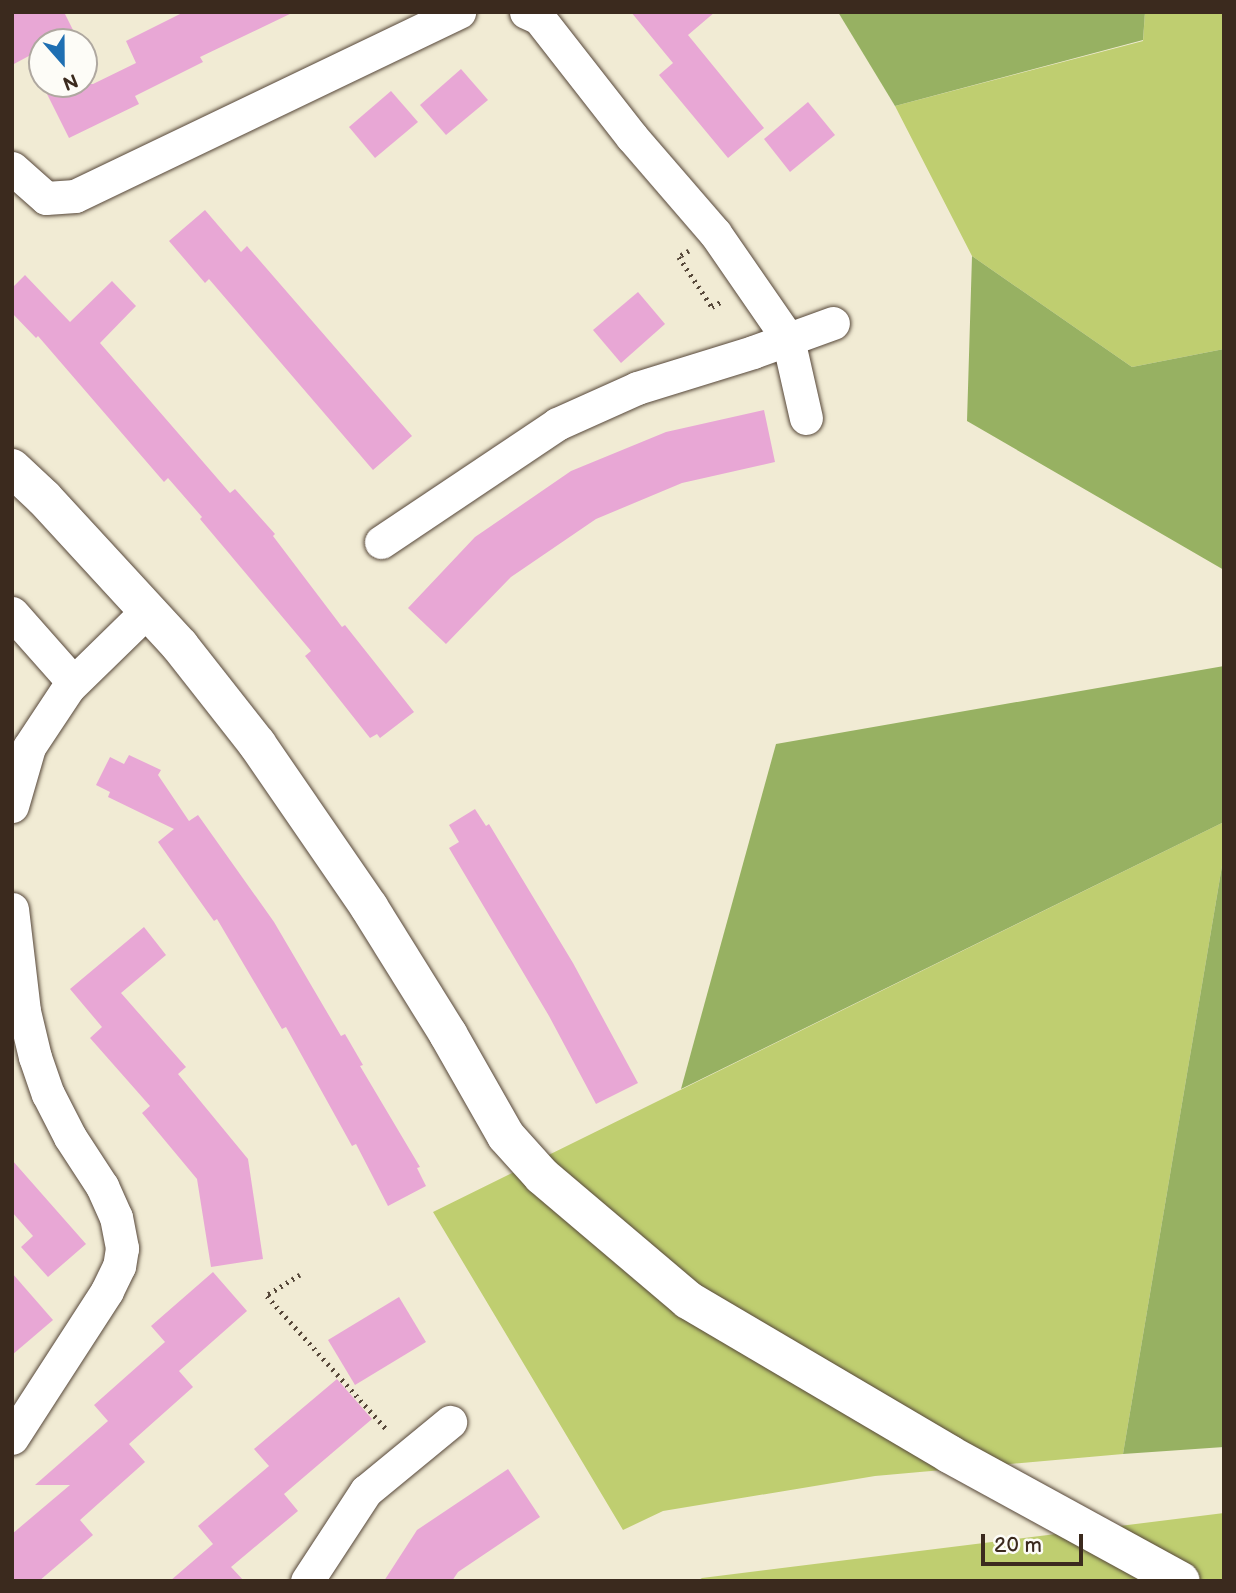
<!DOCTYPE html>
<html>
<head>
<meta charset="utf-8">
<style>
  body { margin:0 }
  #map { position:relative; width:1236px; height:1593px; overflow:hidden; background:#f1ebd4; font-family:"Balsamiq Sans",sans-serif }
  div>[style] { position:absolute }
  .green>* { inset:0; background:#bfce70 }
  .forest>* { inset:0; background:#97b162 }
  .building>* { inset:0; background:#e8a7d5 }
  .path>* { height:4.5px; margin-top:-2.25px; transform-origin:0; background:repeating-linear-gradient(90deg,#564739 0 2px,transparent 0 7px) }
  .roads { filter:drop-shadow(0 0 2px #564739) drop-shadow(0 0 2px #564739) }
  .minor>* { height:33px; margin:-16.5px; padding:0 16.5px; transform-origin:16.5px; border-radius:16.5px; background:#fff }
  .tertiary>* { height:38px; margin:-19px; padding:0 19px; transform-origin:19px; border-radius:19px; background:#fff }
  span { translate:-50% -50%; white-space:nowrap; text-align:center; line-height:1.15; -webkit-text-stroke:5px #fdfcf7; paint-order:stroke }
  .frame { position:absolute; inset:0; border:14px solid #3b2a1e; pointer-events:none }
  .north { position:absolute; left:28px; top:28px; width:70px; height:70px; box-sizing:border-box; background:#fdfcf7; border:2px solid #afa8a0; border-radius:50%; rotate:159deg; font-size:19px; font-weight:700; line-height:28px; text-align:center; color:#3b2a1e }
  .north::after { content:''; display:block; margin:auto; width:24px; height:32px; background:#1f6fb2; clip-path:polygon(50% 0,100% 100%,50% 72%,0 100%) }
  .scale { position:absolute; left:981px; top:1534px; width:102px; height:32px; box-sizing:border-box; border:4px solid #3b2a1e; border-top:0; padding-left:9px; font-size:21px; line-height:24px; white-space:nowrap; color:#3b2a1e; -webkit-text-stroke:5px #fdfcf7; paint-order:stroke }
</style>
</head>
<body>
<div id="map">
  <div class="green">
    <i style="clip-path:polygon(1145px 12px,1224px 12px,1224px 349px,1132px 367px,972px 256px,895px 106px,1143px 41px)"></i>
    <i style="clip-path:polygon(1224px 822px,1224px 854px,1123px 1454px,875px 1476px,663px 1511px,623px 1530px,433px 1212px)"></i>
    <i style="clip-path:polygon(1224px 1513px,1224px 1581px,697px 1581px,702px 1578px)"></i>
  </div>
  <div class="forest">
    <i style="clip-path:polygon(838px 12px,1145px 12px,1143px 40px,895px 106px)"></i>
    <i style="clip-path:polygon(972px 256px,1132px 367px,1224px 349px,1224px 570px,967px 421px)"></i>
    <i style="clip-path:polygon(1224px 666px,1224px 822px,681px 1089px,776px 744px)"></i>
    <i style="clip-path:polygon(1224px 854px,1224px 1447px,1123px 1454px)"></i>
  </div>
  <div class="building">
    <i style="clip-path:polygon(12px 12px,64px 12px,74px 32px,55px 42px,42px 42px,42px 49px,12px 65px)"></i>
    <i style="clip-path:polygon(184px 12px,294px 12px,200px 57px,203px 62px,135px 96px,139px 104px,69px 138px,42px 84px,93px 84px,136px 63px,126px 41px)"></i>
    <i style="clip-path:polygon(631px 12px,715px 12px,688px 35px,764px 128px,728px 158px,659px 75px,673px 63px)"></i>
    <i style="clip-path:polygon(461px 69px,488px 100px,446px 135px,420px 105px)"></i>
    <i style="clip-path:polygon(391px 91px,418px 122px,375px 158px,349px 127px)"></i>
    <i style="clip-path:polygon(808px 102px,835px 135px,790px 172px,764px 139px)"></i>
    <i style="clip-path:polygon(205px 210px,241px 252px,247px 246px,412px 436px,373px 470px,209px 279px,205px 283px,169px 241px)"></i>
    <i style="clip-path:polygon(25px 275px,70px 322px,112px 281px,136px 306px,100px 343px,230px 493px,235px 489px,275px 534px,273px 536px,342px 627px,345px 625px,414px 712px,380px 738px,377px 734px,370px 738px,305px 656px,311px 651px,200px 519px,202px 517px,168px 478px,164px 482px,38px 336px,36px 338px,12px 313px,12px 288px)"></i>
    <i style="clip-path:polygon(638px 292px,665px 324px,621px 363px,593px 330px)"></i>
    <i style="clip-path:polygon(764px 410px,775px 462px,682px 483px,596px 519px,511px 577px,446px 644px,408px 608px,475px 537px,571px 471px,666px 432px)"></i>
    <i style="clip-path:polygon(129px 755px,161px 770px,158px 775px,189px 821px,198px 815px,274px 922px,341px 1036px,345px 1034px,363px 1065px,360px 1066px,420px 1167px,417px 1168px,426px 1186px,388px 1206px,356px 1144px,352px 1146px,286px 1027px,282px 1029px,217px 919px,214px 921px,158px 842px,174px 829px,108px 797px,110px 792px,96px 785px,110px 757px,124px 764px)"></i>
    <i style="clip-path:polygon(475px 809px,486px 826px,489px 824px,573px 963px,638px 1083px,596px 1104px,549px 1016px,449px 848px,459px 842px,449px 825px)"></i>
    <i style="clip-path:polygon(144px 927px,166px 955px,121px 993px,186px 1067px,178px 1074px,248px 1159px,263px 1259px,211px 1267px,197px 1179px,142px 1113px,150px 1106px,90px 1038px,102px 1027px,70px 989px)"></i>
    <i style="clip-path:polygon(12px 1160px,86px 1244px,48px 1277px,21px 1247px,33px 1236px,12px 1212px)"></i>
    <i style="clip-path:polygon(213px 1272px,247px 1311px,179px 1371px,193px 1387px,129px 1444px,145px 1462px,80px 1520px,93px 1535px,39px 1581px,12px 1581px,12px 1534px,70px 1485px,35px 1485px,108px 1421px,94px 1405px,165px 1342px,151px 1326px)"></i>
    <i style="clip-path:polygon(12px 1273px,53px 1320px,12px 1355px)"></i>
    <i style="clip-path:polygon(399px 1297px,426px 1342px,355px 1385px,328px 1340px)"></i>
    <i style="clip-path:polygon(337px 1379px,372px 1419px,284px 1494px,298px 1511px,231px 1567px,244px 1581px,170px 1581px,213px 1544px,198px 1526px,269px 1466px,254px 1449px)"></i>
    <i style="clip-path:polygon(508px 1469px,540px 1517px,458px 1572px,452px 1581px,384px 1581px,417px 1530px)"></i>
  </div>
  <div class="path">
    <i style="left:689px;top:251px;width:12px;rotate:149deg"></i>
    <i style="left:679px;top:257px;width:60px;rotate:56.6deg"></i>
    <i style="left:712px;top:307px;width:12px;rotate:-31deg"></i>
    <i style="left:300px;top:1275px;width:39px;rotate:148deg"></i>
    <i style="left:267px;top:1296px;width:181px;rotate:48.1deg"></i>
  </div>
  <div class="roads">
    <div class="minor">
      <i style="left:526px;top:12px;width:14px;rotate:25deg"></i>
      <i style="left:539px;top:18px;width:151px;rotate:52deg"></i>
      <i style="left:632px;top:137px;width:127px;rotate:49.2deg"></i>
      <i style="left:715px;top:233px;width:129px;rotate:55.4deg"></i>
      <i style="left:788px;top:339px;width:81px;rotate:77.2deg"></i>
      <i style="left:12px;top:168px;width:45px;rotate:41.4deg"></i>
      <i style="left:46px;top:198px;width:29px;rotate:-4deg"></i>
      <i style="left:75px;top:196px;width:426px;rotate:-25.6deg"></i>
      <i style="left:381px;top:542px;width:212px;rotate:-33.8deg"></i>
      <i style="left:557px;top:424px;width:88px;rotate:-24.2deg"></i>
      <i style="left:637px;top:388px;width:121px;rotate:-17.2deg"></i>
      <i style="left:753px;top:352px;width:85px;rotate:-19.9deg"></i>
      <i style="left:12px;top:613px;width:92px;rotate:48.5deg"></i>
      <i style="left:12px;top:806px;width:61px;rotate:-73.9deg"></i>
      <i style="left:29px;top:747px;width:71px;rotate:-56.5deg"></i>
      <i style="left:68px;top:688px;width:110px;rotate:-44.3deg"></i>
      <i style="left:12px;top:909px;width:103px;rotate:83.3deg"></i>
      <i style="left:24px;top:1011px;width:47px;rotate:76.6deg"></i>
      <i style="left:35px;top:1057px;width:39px;rotate:71deg"></i>
      <i style="left:48px;top:1094px;width:48px;rotate:62.9deg"></i>
      <i style="left:70px;top:1137px;width:59px;rotate:56.9deg"></i>
      <i style="left:102px;top:1186px;width:34px;rotate:66deg"></i>
      <i style="left:116px;top:1217px;width:32px;rotate:79deg"></i>
      <i style="left:122px;top:1248px;width:18px;rotate:99deg"></i>
      <i style="left:119px;top:1266px;width:28px;rotate:116deg"></i>
      <i style="left:107px;top:1291px;width:175px;rotate:122.9deg"></i>
      <i style="left:307px;top:1581px;width:108px;rotate:-56.8deg"></i>
      <i style="left:366px;top:1491px;width:109px;rotate:-39.4deg"></i>
    </div>
    <div class="tertiary">
      <i style="left:12px;top:468px;width:44px;rotate:43.2deg"></i>
      <i style="left:44px;top:498px;width:201px;rotate:47.4deg"></i>
      <i style="left:180px;top:646px;width:125px;rotate:51.8deg"></i>
      <i style="left:257px;top:744px;width:198px;rotate:55.5deg"></i>
      <i style="left:369px;top:907px;width:150px;rotate:58.1deg"></i>
      <i style="left:448px;top:1034px;width:117px;rotate:60.4deg"></i>
      <i style="left:506px;top:1136px;width:54px;rotate:48deg"></i>
      <i style="left:542px;top:1176px;width:192px;rotate:40.3deg"></i>
      <i style="left:688px;top:1300px;width:303px;rotate:30.5deg"></i>
      <i style="left:949px;top:1454px;width:264px;rotate:28.7deg"></i>
    </div>
  </div>
  <div class="frame"></div>
  <div class="north">N</div>
  <div class="scale">20 m</div>
</div>
</body>
</html>
